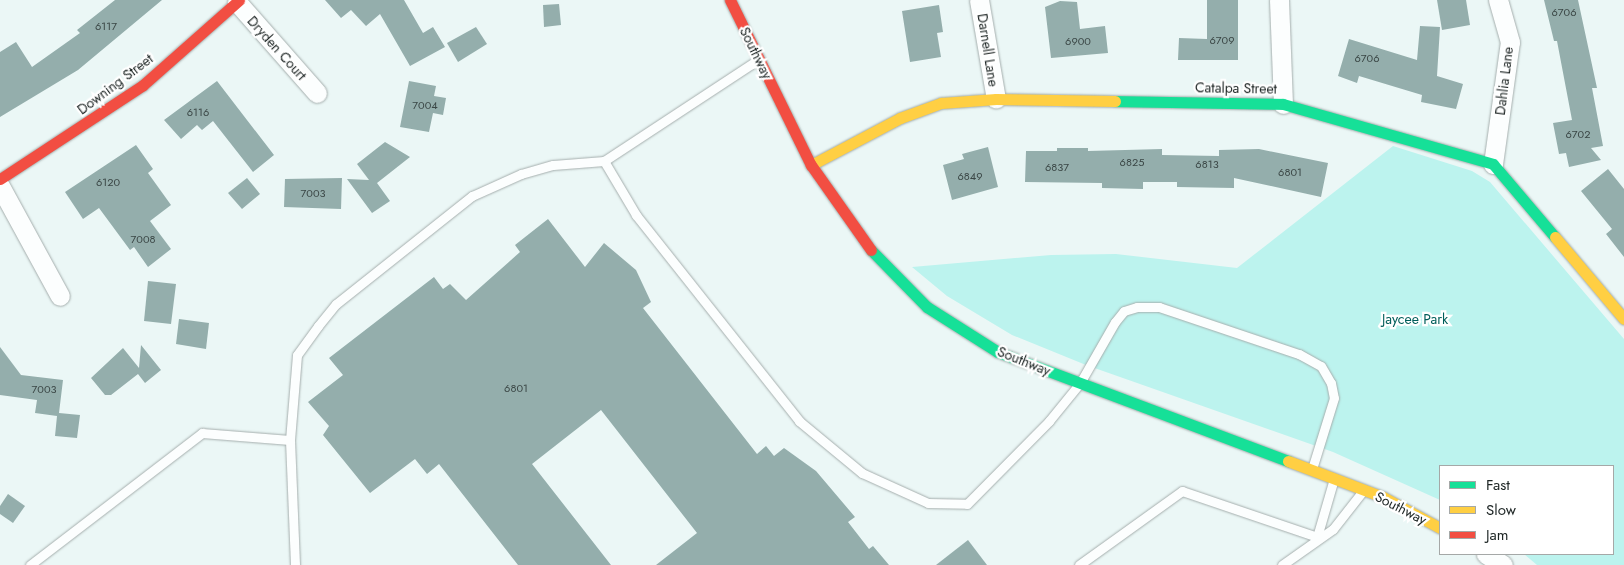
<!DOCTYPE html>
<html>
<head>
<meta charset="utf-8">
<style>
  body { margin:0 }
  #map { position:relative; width:1624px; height:565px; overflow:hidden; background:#ebf7f6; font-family:Jost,sans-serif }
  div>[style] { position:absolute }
  .green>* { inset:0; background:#bcf3ee }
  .building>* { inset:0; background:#94aeac }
  .roads { filter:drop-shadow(0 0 1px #a5aead) drop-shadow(0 0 1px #a5aead) }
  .lane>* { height:9px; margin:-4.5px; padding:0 4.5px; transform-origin:4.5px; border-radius:4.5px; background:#fcfefe }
  .street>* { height:19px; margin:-9.5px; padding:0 9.5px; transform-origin:9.5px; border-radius:9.5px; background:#fcfefe }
  .fast>* { height:11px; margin:-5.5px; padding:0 5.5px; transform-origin:5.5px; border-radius:5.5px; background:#16e098 }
  .slow>* { height:11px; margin:-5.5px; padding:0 5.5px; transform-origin:5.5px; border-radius:5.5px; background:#ffcf43 }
  .jam>* { height:11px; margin:-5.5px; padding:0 5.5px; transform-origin:5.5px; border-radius:5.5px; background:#f24e42 }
  span { translate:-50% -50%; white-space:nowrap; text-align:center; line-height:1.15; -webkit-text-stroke:4.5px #fff; paint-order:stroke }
  .number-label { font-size:11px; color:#3b4746 }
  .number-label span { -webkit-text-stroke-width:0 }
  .street-label { font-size:14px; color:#1d2524 }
  .park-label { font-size:14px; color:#005e5a }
  .legend { position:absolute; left:1439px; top:465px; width:175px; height:90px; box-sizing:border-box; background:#fff; border:1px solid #a5a8a7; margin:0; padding:6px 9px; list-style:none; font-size:15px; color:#1d2524 }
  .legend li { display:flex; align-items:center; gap:10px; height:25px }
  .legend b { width:25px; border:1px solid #a5a8a7 }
</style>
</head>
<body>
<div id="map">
  <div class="green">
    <i style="clip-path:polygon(1393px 146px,1472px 171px,1490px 182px,1624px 339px,1624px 565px,1537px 565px,1524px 554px,1613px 554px,1613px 466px,1440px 466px,1440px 500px,1333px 452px,1086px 365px,1012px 335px,947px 296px,912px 267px,1051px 255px,1116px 254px,1237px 268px)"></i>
  </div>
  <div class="building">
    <i style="clip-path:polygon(115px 0,162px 0,78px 70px,0 117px,0 52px,16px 42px,32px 67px,80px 33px,77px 30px)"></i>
    <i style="clip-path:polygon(325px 0,404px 0,423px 33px,433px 27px,445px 47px,410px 66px,380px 14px,366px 26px,351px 10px,341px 18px)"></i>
    <i style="clip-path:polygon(1207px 0,1238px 0,1238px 60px,1178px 60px,1179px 38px,1207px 39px)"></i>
    <i style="clip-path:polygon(1437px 0,1466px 0,1470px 25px,1442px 30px)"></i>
    <i style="clip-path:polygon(1544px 0,1578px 0,1597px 88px,1592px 88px,1603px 146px,1591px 148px,1601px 160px,1569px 167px,1566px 153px,1559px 154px,1553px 123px,1572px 120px,1557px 41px,1554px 41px)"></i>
    <i style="clip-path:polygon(1060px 1px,1077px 2px,1080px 29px,1105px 26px,1108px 53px,1051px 58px,1045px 7px)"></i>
    <i style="clip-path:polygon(559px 4px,561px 25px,544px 27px,543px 5px)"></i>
    <i style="clip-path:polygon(939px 5px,943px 32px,937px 33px,941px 57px,910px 62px,902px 11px)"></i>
    <i style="clip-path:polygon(1420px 26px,1440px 27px,1437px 76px,1463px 84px,1456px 109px,1421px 102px,1422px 95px,1359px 76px,1357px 83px,1338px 76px,1349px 39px,1417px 60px)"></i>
    <i style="clip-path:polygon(476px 27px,487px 44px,458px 62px,447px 43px)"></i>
    <i style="clip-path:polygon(217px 81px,274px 155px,253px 172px,213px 121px,202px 130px,197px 125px,181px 139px,164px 120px)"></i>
    <i style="clip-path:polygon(409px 81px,436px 86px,434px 96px,446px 98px,443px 115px,433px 113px,429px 132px,400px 127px)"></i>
    <i style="clip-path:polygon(385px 142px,410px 157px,377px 183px,390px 201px,372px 213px,347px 179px,369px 180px,357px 164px)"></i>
    <i style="clip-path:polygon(136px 145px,153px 169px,148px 173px,171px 205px,150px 221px,171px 249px,148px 267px,134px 247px,130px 250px,99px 208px,83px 219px,65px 192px)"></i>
    <i style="clip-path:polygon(988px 147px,998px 187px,952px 200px,943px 165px,964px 159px,962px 154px)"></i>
    <i style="clip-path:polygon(1057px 148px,1088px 148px,1088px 151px,1162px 149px,1162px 155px,1219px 156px,1219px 150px,1259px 149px,1328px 163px,1321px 197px,1234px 178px,1234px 188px,1177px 187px,1177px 182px,1143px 182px,1143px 189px,1102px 188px,1102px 183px,1025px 182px,1026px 151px,1057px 151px)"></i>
    <i style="clip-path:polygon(1608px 169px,1624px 189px,1624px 257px,1606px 234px,1612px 229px,1581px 191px)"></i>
    <i style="clip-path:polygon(247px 178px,260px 194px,242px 209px,228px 193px)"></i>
    <i style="clip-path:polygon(342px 178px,341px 209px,284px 207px,285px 179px)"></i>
    <i style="clip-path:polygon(548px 219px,585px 267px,604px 243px,636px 270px,651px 302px,643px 308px,757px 454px,766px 446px,774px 456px,784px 448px,816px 471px,855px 517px,848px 522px,869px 549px,873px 546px,889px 565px,656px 565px,697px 533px,601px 410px,532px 464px,611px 565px,518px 565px,439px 464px,427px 474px,415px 459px,370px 493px,323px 435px,329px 426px,308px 402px,343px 375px,329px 358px,434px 277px,443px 289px,450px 284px,466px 300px,520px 252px,515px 245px)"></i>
    <i style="clip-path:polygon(148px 281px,176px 284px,171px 324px,144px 321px)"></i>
    <i style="clip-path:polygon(179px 319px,209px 323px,206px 349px,176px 344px)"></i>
    <i style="clip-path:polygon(141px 345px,161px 370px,145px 383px,138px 374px,111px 395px,105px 395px,91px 378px,123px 348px,139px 368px)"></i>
    <i style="clip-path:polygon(0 347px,21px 375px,63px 380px,59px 413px,80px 415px,77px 438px,55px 436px,57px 416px,35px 413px,37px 400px,0 395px)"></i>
    <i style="clip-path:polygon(8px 494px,25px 506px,13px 523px,0 514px,0 506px)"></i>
    <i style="clip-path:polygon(968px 540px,987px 565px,936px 565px)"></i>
  </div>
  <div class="roads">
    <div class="lane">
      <i style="left:604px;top:161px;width:63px;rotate:59.3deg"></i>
      <i style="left:636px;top:215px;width:263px;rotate:51.6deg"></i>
      <i style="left:799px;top:421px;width:82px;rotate:39.5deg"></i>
      <i style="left:862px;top:473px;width:72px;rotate:24.4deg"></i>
      <i style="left:928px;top:503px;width:39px;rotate:1deg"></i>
      <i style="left:967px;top:504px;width:117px;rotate:-45.3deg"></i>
      <i style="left:1049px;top:421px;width:49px;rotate:-50.8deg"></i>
      <i style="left:1080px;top:383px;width:70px;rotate:-60.2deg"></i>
      <i style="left:1115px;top:322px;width:14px;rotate:-51deg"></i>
      <i style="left:1124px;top:311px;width:14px;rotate:-17deg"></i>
      <i style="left:1137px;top:307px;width:22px"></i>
      <i style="left:1159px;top:307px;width:148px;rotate:18.6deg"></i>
      <i style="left:1299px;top:354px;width:25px;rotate:29deg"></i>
      <i style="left:1321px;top:366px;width:20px;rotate:60deg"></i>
      <i style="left:1331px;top:383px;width:15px;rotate:79deg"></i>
      <i style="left:1334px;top:398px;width:74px;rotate:107.2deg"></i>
      <i style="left:290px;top:440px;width:125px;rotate:87.7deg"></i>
      <i style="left:1317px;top:537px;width:57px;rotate:-73.8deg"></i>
      <i style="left:30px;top:565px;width:217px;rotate:-37.5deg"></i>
      <i style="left:202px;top:433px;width:88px;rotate:4.5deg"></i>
      <i style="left:290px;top:440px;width:85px;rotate:-85.3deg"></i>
      <i style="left:297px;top:355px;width:36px;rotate:-54deg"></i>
      <i style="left:318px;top:326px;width:28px;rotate:-51deg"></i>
      <i style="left:336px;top:304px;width:174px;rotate:-38.5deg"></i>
      <i style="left:472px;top:196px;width:54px;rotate:-24.2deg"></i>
      <i style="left:521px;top:174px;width:33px;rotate:-16deg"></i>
      <i style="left:553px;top:165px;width:51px;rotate:-4.5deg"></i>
      <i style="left:604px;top:161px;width:182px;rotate:-33.3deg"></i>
      <i style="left:1079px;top:565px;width:127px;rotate:-35.7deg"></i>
      <i style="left:1182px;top:491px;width:143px;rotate:18.8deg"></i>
      <i style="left:1282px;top:565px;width:62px;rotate:-35.2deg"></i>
      <i style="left:1333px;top:529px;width:47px;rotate:-51.9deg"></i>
    </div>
    <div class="street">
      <i style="left:979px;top:0;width:100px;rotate:80.3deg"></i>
      <i style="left:1279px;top:0;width:104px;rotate:87.8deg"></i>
      <i style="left:237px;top:2px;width:121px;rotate:48.7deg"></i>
      <i style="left:1493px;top:164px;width:123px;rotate:-82.1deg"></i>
      <i style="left:1510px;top:42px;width:44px;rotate:-105.9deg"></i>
      <i style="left:0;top:186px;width:125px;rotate:61.4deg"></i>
      <i style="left:1486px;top:554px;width:20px;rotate:33deg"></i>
    </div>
    <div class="fast">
      <i style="left:1115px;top:101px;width:168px;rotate:1deg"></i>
      <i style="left:1283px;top:104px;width:218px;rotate:15.9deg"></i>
      <i style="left:1493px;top:164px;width:96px;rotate:49.7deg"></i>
      <i style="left:871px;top:250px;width:80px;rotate:45.5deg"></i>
      <i style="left:927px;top:307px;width:84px;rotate:32.4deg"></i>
      <i style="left:998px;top:352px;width:310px;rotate:20.6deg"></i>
    </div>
    <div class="slow">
      <i style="left:811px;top:165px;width:101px;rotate:-27.8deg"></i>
      <i style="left:900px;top:118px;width:44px;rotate:-20.1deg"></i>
      <i style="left:941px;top:103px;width:55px;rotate:-4.2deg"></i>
      <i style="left:996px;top:99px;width:119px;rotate:1deg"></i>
      <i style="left:1555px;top:237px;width:107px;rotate:49.9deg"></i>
      <i style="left:1288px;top:461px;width:102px;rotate:20.8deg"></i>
      <i style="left:1383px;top:497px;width:65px;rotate:28.5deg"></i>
    </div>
    <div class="jam">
      <i style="left:730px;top:0;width:184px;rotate:63.9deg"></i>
      <i style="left:811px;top:165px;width:104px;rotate:54.8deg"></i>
      <i style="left:0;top:179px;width:171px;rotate:-33.3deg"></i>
      <i style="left:143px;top:85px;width:128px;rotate:-41.5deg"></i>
    </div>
  </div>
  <div class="number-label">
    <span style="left:1564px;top:12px">6706</span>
    <span style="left:106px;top:26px">6117</span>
    <span style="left:1222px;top:40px">6709</span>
    <span style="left:1078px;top:41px">6900</span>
    <span style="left:1367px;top:58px">6706</span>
    <span style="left:425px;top:105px">7004</span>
    <span style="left:198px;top:112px">6116</span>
    <span style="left:1578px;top:134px">6702</span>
    <span style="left:1132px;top:162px">6825</span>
    <span style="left:1207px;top:164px">6813</span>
    <span style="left:1057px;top:167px">6837</span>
    <span style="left:1290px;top:172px">6801</span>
    <span style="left:970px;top:176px">6849</span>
    <span style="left:108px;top:182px">6120</span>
    <span style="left:313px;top:193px">7003</span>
    <span style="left:143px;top:239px">7008</span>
    <span style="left:516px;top:388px">6801</span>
    <span style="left:44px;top:389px">7003</span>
  </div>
  <div class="street-label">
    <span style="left:277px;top:48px;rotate:48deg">Dryden Court</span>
    <span style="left:988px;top:50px;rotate:81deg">Darnell Lane</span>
    <span style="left:756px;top:53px;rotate:64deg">Southway</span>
    <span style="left:1504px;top:81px;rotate:-83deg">Dahlia Lane</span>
    <span style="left:115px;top:84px;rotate:-37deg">Downing Street</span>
    <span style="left:1236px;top:88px;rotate:1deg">Catalpa Street</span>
    <span style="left:1024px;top:361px;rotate:22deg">Southway</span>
    <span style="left:1401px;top:508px;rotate:27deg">Southway</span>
  </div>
  <div class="park-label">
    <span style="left:1415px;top:319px">Jaycee Park</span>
  </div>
  <ul class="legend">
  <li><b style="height:6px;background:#16e098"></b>Fast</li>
  <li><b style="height:6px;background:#ffcf43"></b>Slow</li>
  <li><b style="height:6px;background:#f24e42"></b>Jam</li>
  </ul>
</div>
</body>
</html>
